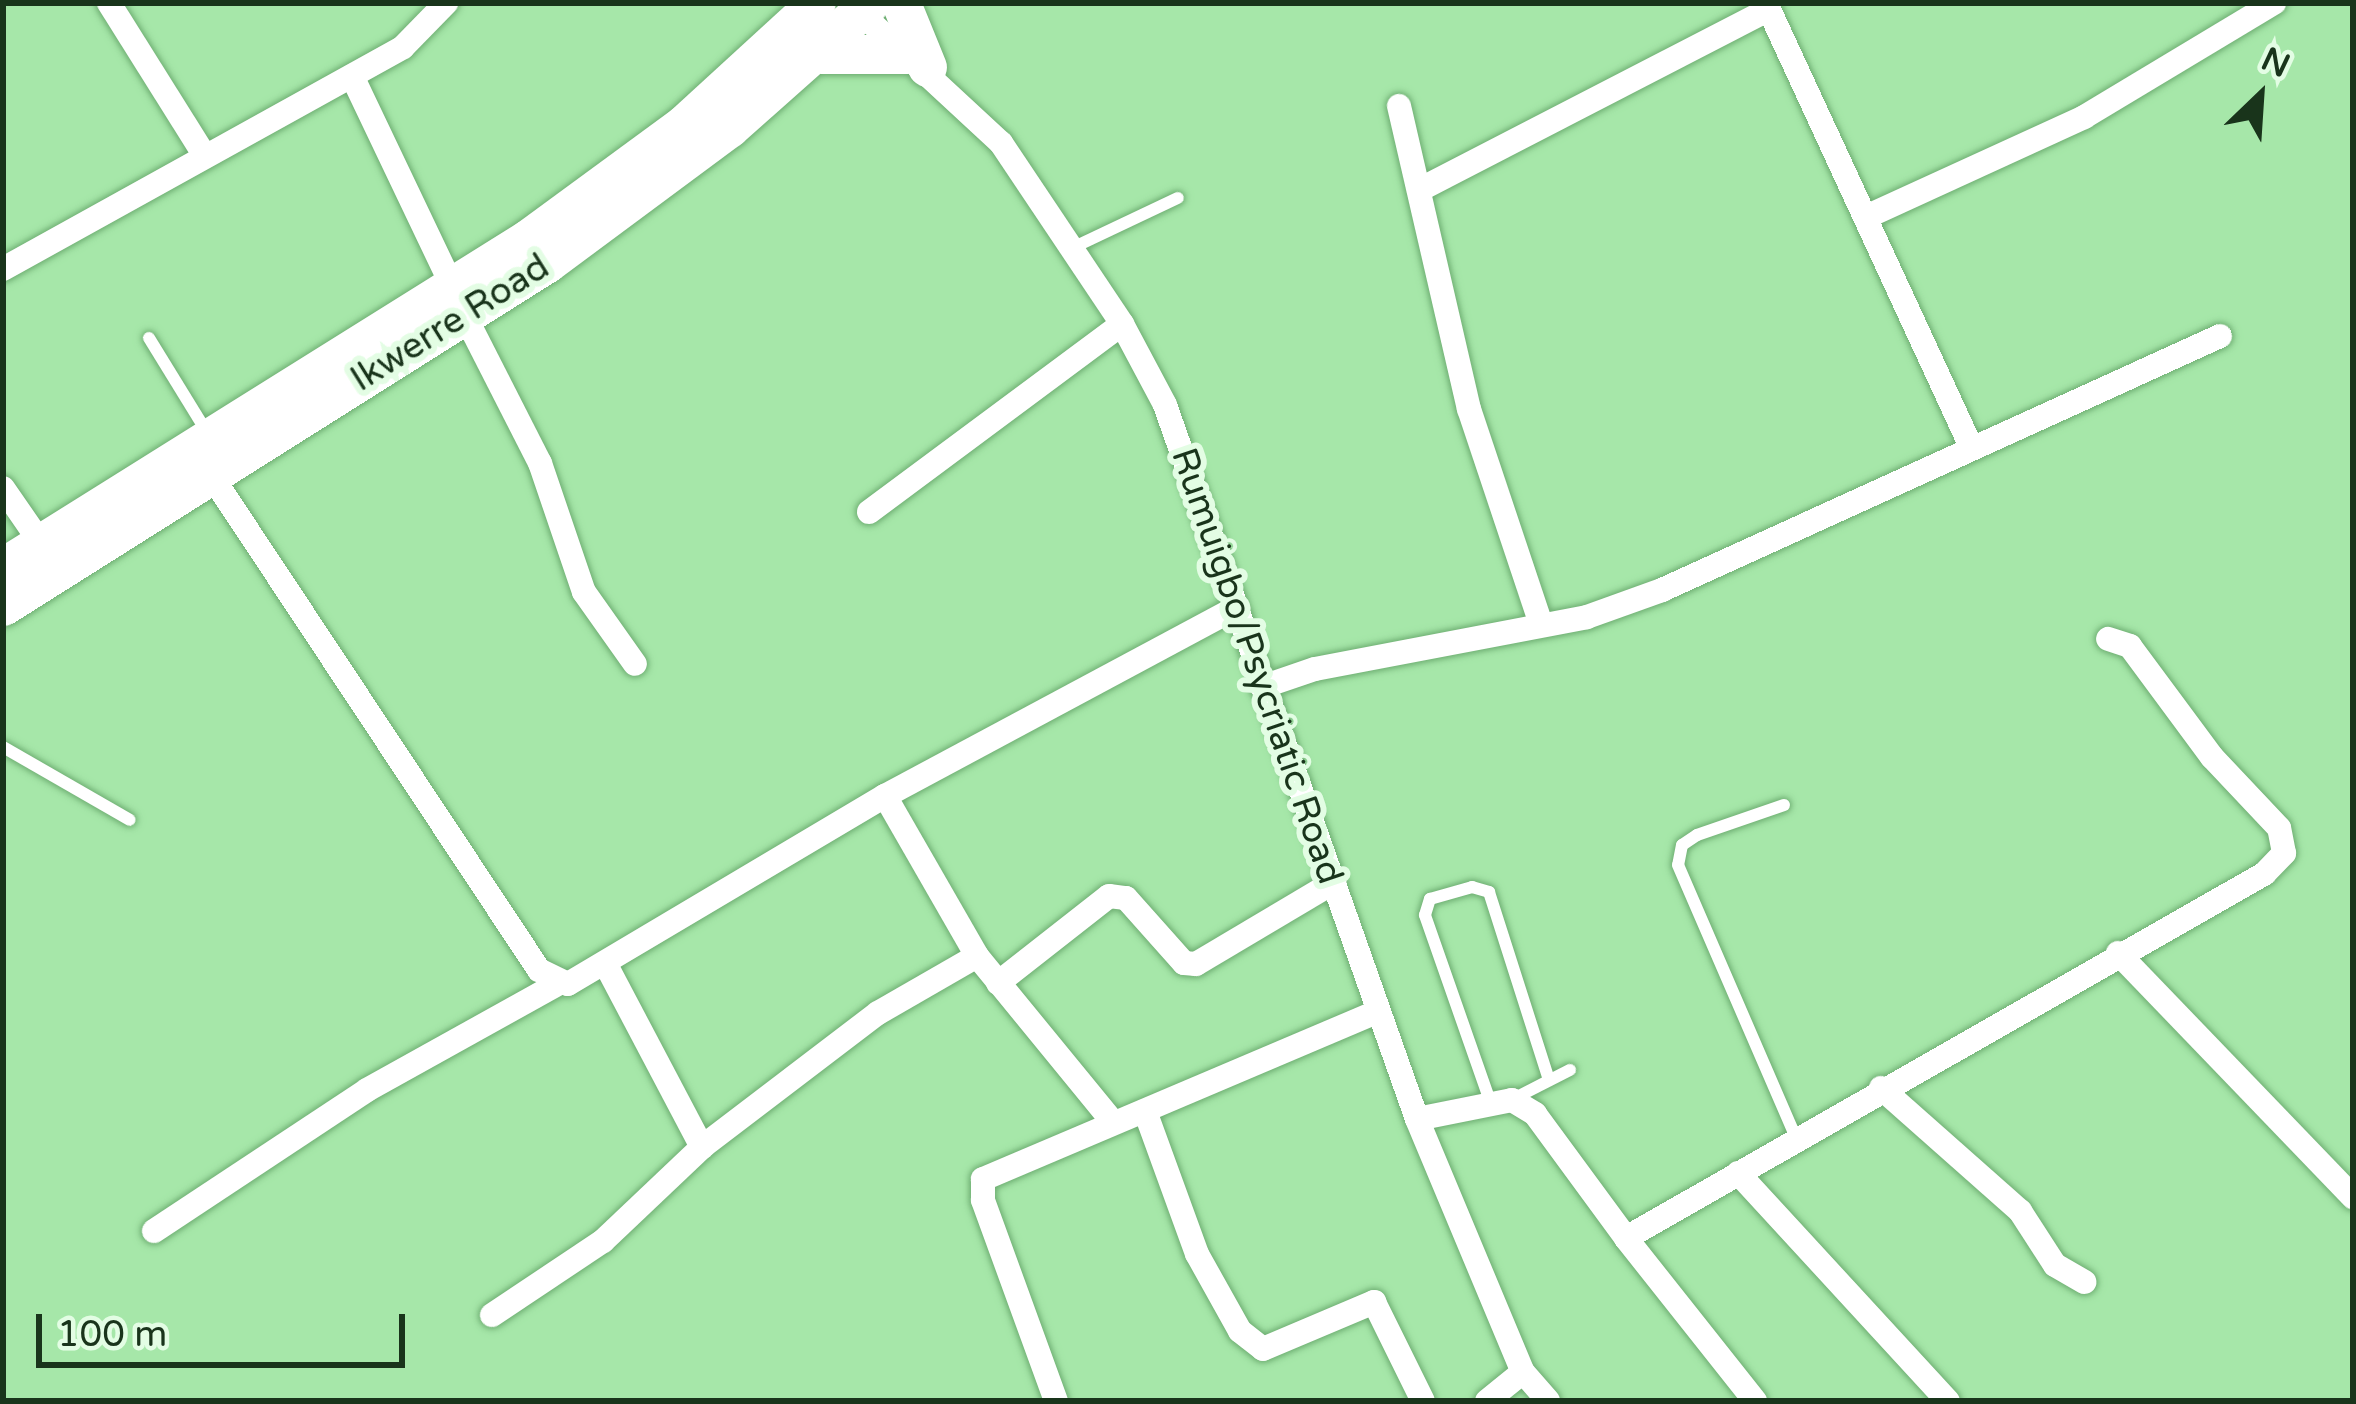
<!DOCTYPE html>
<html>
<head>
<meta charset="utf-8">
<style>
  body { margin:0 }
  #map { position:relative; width:2356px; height:1404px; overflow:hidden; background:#a6e7a9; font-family:"Varela Round",sans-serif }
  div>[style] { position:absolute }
  .roads { filter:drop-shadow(0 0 3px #6eae72) drop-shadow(0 0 3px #6eae72) }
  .lane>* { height:12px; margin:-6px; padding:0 6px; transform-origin:6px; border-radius:6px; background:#fff }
  .street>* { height:24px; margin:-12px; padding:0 12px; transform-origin:12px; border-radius:12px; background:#fff }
  .primary>* { height:39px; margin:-19.5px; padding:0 19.5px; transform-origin:19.5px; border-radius:19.5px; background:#fff }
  span { translate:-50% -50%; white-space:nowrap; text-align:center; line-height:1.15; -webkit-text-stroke:12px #e3fde4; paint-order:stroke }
  .street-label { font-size:36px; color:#19341b }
  .frame { position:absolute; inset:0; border:6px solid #19341b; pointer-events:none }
  .north { position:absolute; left:2200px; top:36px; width:120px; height:120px; -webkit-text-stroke:9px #e3fde4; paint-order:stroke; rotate:25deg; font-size:33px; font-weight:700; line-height:48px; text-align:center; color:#19341b }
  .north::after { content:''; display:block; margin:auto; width:42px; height:54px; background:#19341b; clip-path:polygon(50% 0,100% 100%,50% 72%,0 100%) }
  .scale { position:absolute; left:36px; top:1314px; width:369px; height:54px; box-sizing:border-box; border:6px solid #19341b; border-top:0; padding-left:15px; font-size:36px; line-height:42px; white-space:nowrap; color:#19341b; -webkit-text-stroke:9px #e3fde4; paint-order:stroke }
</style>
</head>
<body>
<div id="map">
  <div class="roads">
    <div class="lane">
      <i style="left:1072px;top:248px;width:117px;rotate:-25.3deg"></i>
      <i style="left:149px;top:338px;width:113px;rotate:58.4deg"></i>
      <i style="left:3px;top:747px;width:146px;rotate:29.9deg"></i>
      <i style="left:1784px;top:805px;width:92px;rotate:161deg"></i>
      <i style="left:1697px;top:835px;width:18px;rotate:146deg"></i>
      <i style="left:1682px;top:845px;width:20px;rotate:101deg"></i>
      <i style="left:1678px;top:865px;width:297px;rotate:66.6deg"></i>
      <i style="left:1513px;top:1099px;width:64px;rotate:-27deg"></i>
      <i style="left:1490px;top:1101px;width:197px;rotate:-109.3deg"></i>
      <i style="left:1425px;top:915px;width:17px;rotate:-73deg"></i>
      <i style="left:1430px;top:899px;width:44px;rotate:-15.9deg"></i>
      <i style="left:1472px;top:887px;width:18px;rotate:16deg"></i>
      <i style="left:1489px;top:892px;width:197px;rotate:72.3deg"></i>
    </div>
    <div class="street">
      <i style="left:109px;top:3px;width:177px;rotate:57.9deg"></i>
      <i style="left:1766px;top:3px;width:490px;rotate:65.2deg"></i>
      <i style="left:853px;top:6px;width:202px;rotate:42.8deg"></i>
      <i style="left:1001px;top:143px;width:218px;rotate:56.2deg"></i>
      <i style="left:1122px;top:324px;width:92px;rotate:62deg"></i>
      <i style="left:1165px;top:405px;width:757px;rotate:70.56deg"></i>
      <i style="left:1417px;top:1119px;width:274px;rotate:67.3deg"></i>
      <i style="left:1523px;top:1372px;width:38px;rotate:49deg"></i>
      <i style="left:352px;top:76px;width:233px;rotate:64.5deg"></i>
      <i style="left:1399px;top:106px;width:311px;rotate:77deg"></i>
      <i style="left:1469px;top:409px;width:227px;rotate:71.5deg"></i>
      <i style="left:1419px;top:190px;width:392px;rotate:-27.3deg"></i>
      <i style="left:1866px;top:217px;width:240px;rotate:-24.6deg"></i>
      <i style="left:2084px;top:117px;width:222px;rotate:-31deg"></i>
      <i style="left:3px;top:269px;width:457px;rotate:-29deg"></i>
      <i style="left:403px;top:47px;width:62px;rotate:-45.7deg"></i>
      <i style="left:466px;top:318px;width:163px;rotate:63deg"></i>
      <i style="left:540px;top:463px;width:136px;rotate:71.2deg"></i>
      <i style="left:584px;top:592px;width:88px;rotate:54.7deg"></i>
      <i style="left:211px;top:475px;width:594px;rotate:56.47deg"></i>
      <i style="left:539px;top:970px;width:32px;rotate:26deg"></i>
      <i style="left:568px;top:984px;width:369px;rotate:-30.7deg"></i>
      <i style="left:885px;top:796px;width:398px;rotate:-28.2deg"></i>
      <i style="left:3px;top:488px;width:67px;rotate:55.4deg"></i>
      <i style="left:869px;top:512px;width:315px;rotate:-36.6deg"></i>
      <i style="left:1262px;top:687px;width:56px;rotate:-18.8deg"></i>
      <i style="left:1315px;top:669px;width:277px;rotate:-10.8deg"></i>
      <i style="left:1587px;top:617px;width:80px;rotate:-19.8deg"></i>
      <i style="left:1662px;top:590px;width:613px;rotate:-24.47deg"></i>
      <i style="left:885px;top:796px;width:185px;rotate:60.1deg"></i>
      <i style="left:977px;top:956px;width:215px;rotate:50.7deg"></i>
      <i style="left:2118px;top:953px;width:339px;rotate:46.1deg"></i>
      <i style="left:606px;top:965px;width:206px;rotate:62.2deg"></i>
      <i style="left:998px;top:983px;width:141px;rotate:-38.1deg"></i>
      <i style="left:1109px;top:896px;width:17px;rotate:7deg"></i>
      <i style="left:1126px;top:898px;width:87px;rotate:48.3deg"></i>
      <i style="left:1184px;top:963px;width:12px;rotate:5deg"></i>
      <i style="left:1196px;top:964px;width:161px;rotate:-30.7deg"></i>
      <i style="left:1881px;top:1088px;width:186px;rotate:41.5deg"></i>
      <i style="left:2020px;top:1211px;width:64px;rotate:57.1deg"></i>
      <i style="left:2055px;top:1265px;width:34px;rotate:30deg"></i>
      <i style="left:1145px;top:1111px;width:152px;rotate:70deg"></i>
      <i style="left:1197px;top:1254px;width:88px;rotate:60.8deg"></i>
      <i style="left:1240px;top:1331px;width:29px;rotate:38deg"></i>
      <i style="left:1263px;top:1349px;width:121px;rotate:-22.9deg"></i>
      <i style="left:1374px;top:1302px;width:110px;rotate:63.7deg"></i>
      <i style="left:1417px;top:1119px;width:97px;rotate:-11.3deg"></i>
      <i style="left:1512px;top:1100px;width:27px;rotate:31deg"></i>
      <i style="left:1535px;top:1114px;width:154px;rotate:53.7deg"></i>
      <i style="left:1738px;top:1173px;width:310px;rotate:47.4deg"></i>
      <i style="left:154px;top:1231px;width:255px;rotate:-33.5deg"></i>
      <i style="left:367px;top:1090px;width:220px;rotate:-29.1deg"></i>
      <i style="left:492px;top:1315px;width:133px;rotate:-33.7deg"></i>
      <i style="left:603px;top:1241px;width:137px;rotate:-43.5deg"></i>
      <i style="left:702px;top:1147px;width:221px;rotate:-37.3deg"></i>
      <i style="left:878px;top:1013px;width:114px;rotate:-29.9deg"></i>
      <i style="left:1056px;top:1401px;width:214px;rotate:-110deg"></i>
      <i style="left:983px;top:1200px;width:21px;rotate:-90deg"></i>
      <i style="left:983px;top:1179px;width:429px;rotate:-23deg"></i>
      <i style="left:1487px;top:1401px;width:46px;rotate:-38.9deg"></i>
      <i style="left:1755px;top:1401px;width:208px;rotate:-128.4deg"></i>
      <i style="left:1626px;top:1238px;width:735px;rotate:-29.71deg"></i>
      <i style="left:2264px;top:874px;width:29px;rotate:-46deg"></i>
      <i style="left:2284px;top:853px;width:25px;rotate:-101deg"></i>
      <i style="left:2279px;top:828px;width:98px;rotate:-133.3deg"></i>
      <i style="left:2212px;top:757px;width:138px;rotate:-126.5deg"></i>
      <i style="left:2130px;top:646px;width:23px;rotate:-162deg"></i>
    </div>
    <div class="primary">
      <i style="left:901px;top:3px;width:69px;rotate:67.9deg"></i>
      <i style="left:821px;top:54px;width:86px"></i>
      <i style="left:3px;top:567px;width:620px;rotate:-32.02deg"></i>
      <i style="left:529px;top:238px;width:191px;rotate:-36.3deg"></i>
      <i style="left:683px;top:125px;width:180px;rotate:-42.5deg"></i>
      <i style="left:3px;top:606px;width:643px;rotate:-32.23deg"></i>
      <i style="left:547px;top:263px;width:227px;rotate:-36.6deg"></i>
      <i style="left:729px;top:128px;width:188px;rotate:-41.6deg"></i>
    </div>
  </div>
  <div class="street-label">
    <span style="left:450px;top:323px;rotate:-32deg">Ikwerre Road</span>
    <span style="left:1257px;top:666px;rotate:71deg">Rumuigbo/Psycriatic Road</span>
  </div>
  <div class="frame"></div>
  <div class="north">N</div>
  <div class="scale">100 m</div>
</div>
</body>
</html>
